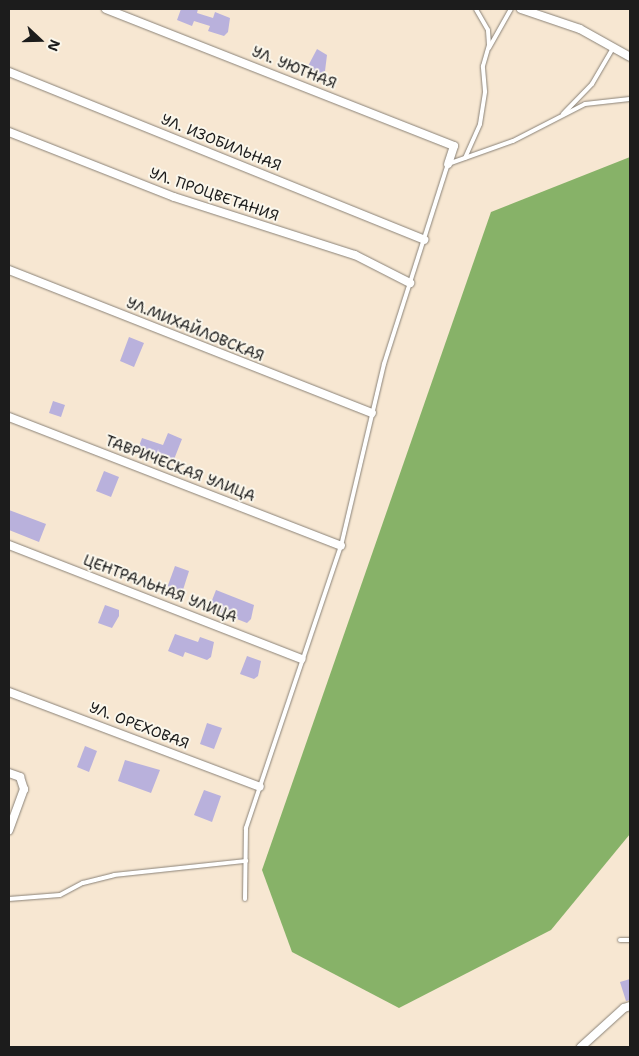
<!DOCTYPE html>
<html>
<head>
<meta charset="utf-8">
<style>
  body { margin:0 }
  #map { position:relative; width:639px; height:1056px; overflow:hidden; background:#f7e7d2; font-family:"Shantell Sans",sans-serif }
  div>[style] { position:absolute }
  .forest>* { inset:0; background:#87b268 }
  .building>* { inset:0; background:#b9b1dc }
  .roads { filter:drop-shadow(0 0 1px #8a8277) drop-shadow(0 0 1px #8a8277) }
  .service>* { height:4px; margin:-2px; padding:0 2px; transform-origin:2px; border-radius:2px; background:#fff }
  .minor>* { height:8px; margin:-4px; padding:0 4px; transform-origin:4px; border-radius:4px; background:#fff }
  span { translate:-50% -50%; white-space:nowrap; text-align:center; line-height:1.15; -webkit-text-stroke:4px #fbf7ec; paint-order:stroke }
  .street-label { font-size:15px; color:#1c1c1c }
  .frame { position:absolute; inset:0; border:10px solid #1c1c1c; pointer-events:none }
  .north { position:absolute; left:15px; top:15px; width:50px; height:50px; -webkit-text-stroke:4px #fbf7ec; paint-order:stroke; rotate:111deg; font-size:14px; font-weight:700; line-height:20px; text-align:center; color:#1c1c1c }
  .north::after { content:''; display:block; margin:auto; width:18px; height:22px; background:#1c1c1c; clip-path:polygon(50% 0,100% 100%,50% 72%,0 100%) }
</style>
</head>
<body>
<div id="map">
  <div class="forest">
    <i style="clip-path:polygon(630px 157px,630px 834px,551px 930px,399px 1008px,292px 952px,262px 870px,491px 212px)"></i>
  </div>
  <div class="building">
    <i style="clip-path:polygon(181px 9px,198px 9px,197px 13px,213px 18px,215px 12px,230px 18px,228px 32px,224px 36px,208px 31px,210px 26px,194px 21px,192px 26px,177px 20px)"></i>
    <i style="clip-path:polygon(317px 49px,327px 55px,325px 71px,321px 74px,307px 68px)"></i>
    <i style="clip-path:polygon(129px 337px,144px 343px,134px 367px,120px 361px)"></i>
    <i style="clip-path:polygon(53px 401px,65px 405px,61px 417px,49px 413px)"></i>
    <i style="clip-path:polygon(168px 433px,182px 439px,173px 462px,138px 449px,142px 438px,163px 445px)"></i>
    <i style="clip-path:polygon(104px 471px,119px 477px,111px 497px,96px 491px)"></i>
    <i style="clip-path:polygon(9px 510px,46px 524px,39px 542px,9px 530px)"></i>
    <i style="clip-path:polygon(175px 566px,189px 571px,182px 593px,167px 588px)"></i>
    <i style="clip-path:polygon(216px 590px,254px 605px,251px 619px,247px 623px,209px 608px)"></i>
    <i style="clip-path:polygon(105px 605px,119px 610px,119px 616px,112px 628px,98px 623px)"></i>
    <i style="clip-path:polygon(175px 634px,198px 642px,200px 637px,214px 642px,211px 657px,207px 660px,185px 652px,183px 657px,168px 651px)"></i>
    <i style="clip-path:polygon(247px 656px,261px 661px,258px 676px,254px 679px,240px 674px)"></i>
    <i style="clip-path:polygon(207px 723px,222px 728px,214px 749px,200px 744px)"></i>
    <i style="clip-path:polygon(85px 746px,97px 751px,89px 772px,77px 767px)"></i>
    <i style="clip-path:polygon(125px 760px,160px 770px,151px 793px,118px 781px)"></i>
    <i style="clip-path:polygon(204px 790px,221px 796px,212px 822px,194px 815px)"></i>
    <i style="clip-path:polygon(630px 979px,630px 1000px,626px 1001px,620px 982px)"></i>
  </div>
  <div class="roads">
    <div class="service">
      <i style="left:489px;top:48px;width:45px;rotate:-60.6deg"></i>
      <i style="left:563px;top:114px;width:42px;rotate:-46deg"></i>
      <i style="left:592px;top:84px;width:42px;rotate:-59.7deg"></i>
      <i style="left:465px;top:158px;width:37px;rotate:-66deg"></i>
      <i style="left:480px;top:124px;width:33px;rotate:-81deg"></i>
      <i style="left:485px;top:91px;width:25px;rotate:-95deg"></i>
      <i style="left:483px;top:66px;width:22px;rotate:-74deg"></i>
      <i style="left:489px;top:45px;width:15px;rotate:-94deg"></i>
      <i style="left:488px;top:30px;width:24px;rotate:-120deg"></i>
      <i style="left:9px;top:899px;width:51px;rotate:-4.5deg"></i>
      <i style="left:60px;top:895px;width:26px;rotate:-28deg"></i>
      <i style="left:83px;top:883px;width:32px;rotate:-14deg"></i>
      <i style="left:114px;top:875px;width:133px;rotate:-6.1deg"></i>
      <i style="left:245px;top:899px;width:71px;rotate:-89.2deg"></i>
      <i style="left:246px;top:828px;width:298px;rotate:-71.4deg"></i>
      <i style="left:341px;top:546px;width:187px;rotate:-76.7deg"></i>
      <i style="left:384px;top:364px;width:210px;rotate:-72.3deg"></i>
      <i style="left:448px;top:164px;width:69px;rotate:-19.5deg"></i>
      <i style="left:513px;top:141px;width:81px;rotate:-27.2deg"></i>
      <i style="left:585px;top:104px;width:45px;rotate:-6.3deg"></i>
      <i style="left:620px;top:940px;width:10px"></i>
    </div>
    <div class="minor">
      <i style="left:106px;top:9px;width:374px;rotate:21.5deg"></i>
      <i style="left:454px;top:146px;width:19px;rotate:108deg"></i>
      <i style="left:521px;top:9px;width:62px;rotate:18.7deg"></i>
      <i style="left:580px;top:29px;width:57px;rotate:29.2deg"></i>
      <i style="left:9px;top:72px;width:448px;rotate:22deg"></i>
      <i style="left:9px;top:132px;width:177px;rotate:21.5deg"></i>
      <i style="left:174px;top:197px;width:190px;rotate:17.8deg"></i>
      <i style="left:355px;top:255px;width:62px;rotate:27deg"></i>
      <i style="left:9px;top:270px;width:390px;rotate:21.5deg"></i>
      <i style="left:9px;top:417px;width:356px;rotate:21.2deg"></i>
      <i style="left:9px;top:545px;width:314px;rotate:21.3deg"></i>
      <i style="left:9px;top:692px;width:268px;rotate:20.7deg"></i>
      <i style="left:9px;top:773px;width:12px;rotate:20deg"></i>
      <i style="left:20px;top:777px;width:13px;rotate:72deg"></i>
      <i style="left:24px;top:789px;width:44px;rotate:110.1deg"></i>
      <i style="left:581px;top:1047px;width:58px;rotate:-42.2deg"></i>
      <i style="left:624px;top:1008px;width:6px;rotate:-18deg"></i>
    </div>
  </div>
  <div class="street-label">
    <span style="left:294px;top:68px;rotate:22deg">УЛ. УЮТНАЯ</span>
    <span style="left:221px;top:143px;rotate:22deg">УЛ. ИЗОБИЛЬНАЯ</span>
    <span style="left:214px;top:195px;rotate:19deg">УЛ. ПРОЦВЕТАНИЯ</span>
    <span style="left:195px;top:330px;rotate:22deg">УЛ.МИХАЙЛОВСКАЯ</span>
    <span style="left:180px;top:469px;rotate:21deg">ТАВРИЧЕСКАЯ УЛИЦА</span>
    <span style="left:160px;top:589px;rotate:21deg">ЦЕНТРАЛЬНАЯ УЛИЦА</span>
    <span style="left:139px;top:726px;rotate:21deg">УЛ. ОРЕХОВАЯ</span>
  </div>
  <div class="frame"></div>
  <div class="north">N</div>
</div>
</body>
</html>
